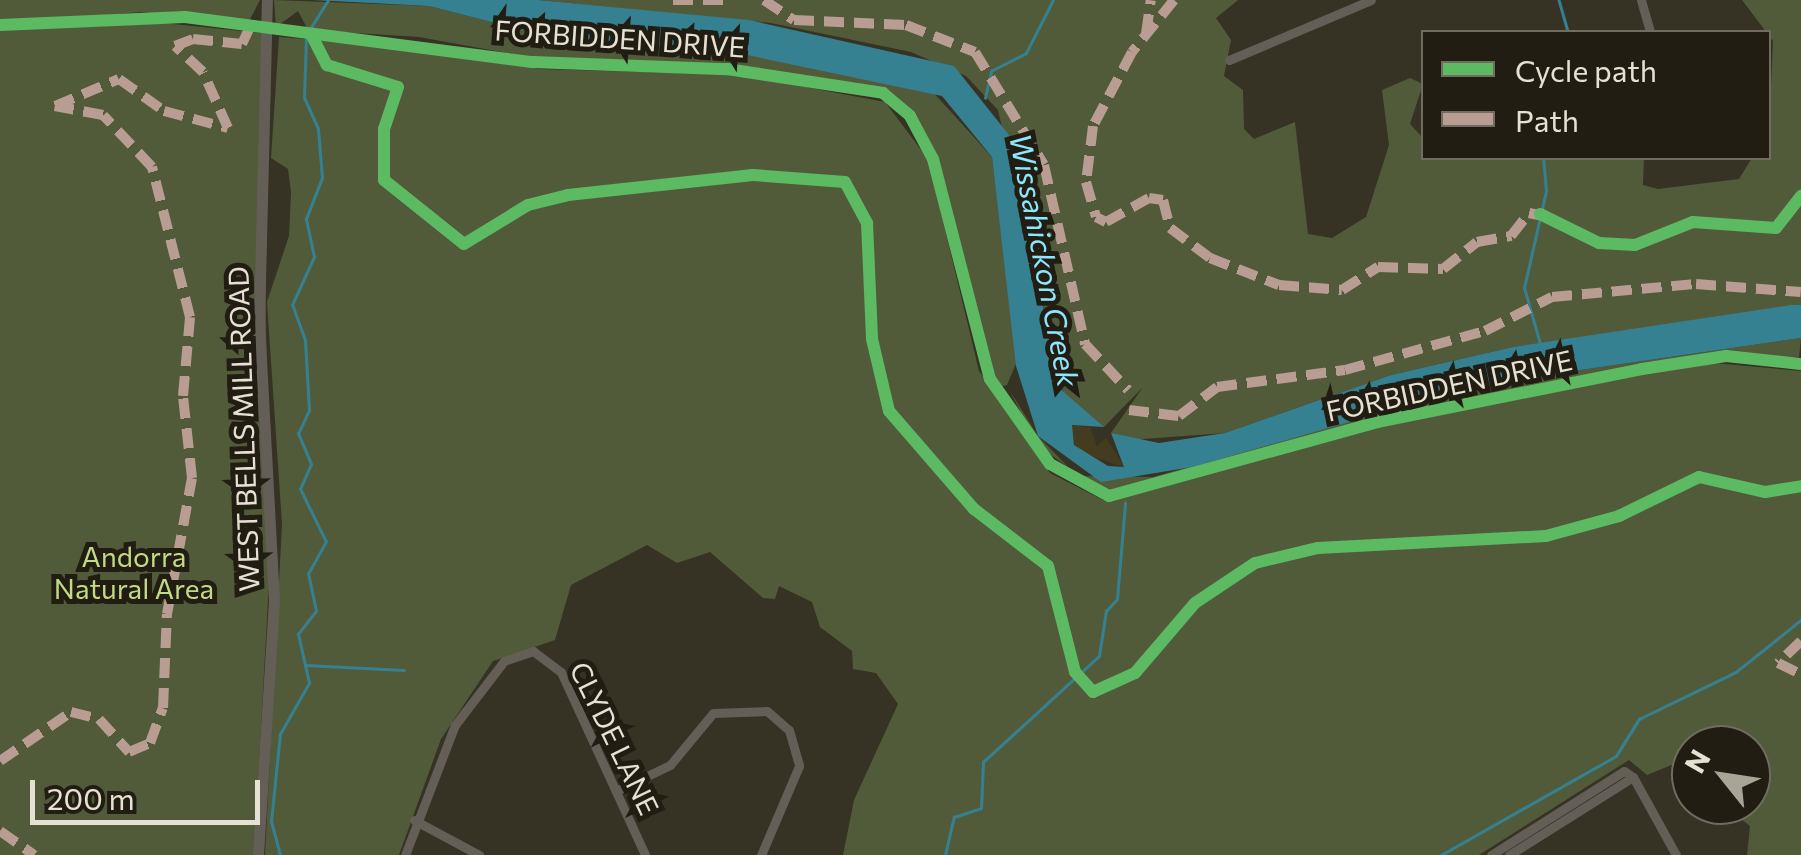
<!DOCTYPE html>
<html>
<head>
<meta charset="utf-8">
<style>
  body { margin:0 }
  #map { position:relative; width:1801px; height:855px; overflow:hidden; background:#363224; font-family:Commissioner,sans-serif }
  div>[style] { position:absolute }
  .green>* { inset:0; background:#525b39 }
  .sand>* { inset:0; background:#443c1e }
  .water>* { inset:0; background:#368191 }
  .stream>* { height:2.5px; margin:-1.25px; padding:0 1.25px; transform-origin:1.25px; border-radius:1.25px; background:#368191 }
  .minor>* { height:9px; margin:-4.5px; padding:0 4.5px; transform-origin:4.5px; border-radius:4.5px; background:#635f56 }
  .tertiary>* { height:11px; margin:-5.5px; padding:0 5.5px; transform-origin:5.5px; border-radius:5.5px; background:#635f56 }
  .quiet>* { height:10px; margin-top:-5px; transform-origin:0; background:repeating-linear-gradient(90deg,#b99d93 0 20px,transparent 0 30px) }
  .cycleway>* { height:12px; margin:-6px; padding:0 6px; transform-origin:6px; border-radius:6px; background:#5cba63 }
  span { translate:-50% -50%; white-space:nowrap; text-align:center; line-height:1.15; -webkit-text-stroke:10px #211d12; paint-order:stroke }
  .street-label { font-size:28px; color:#e6e2d3 }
  .park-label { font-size:28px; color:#c3da84 }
  .water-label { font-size:30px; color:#8ce6fd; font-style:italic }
  .legend { position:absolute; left:1421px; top:30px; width:350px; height:130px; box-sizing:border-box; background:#211d12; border:2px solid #706c5f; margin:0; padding:12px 18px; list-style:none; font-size:30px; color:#e6e2d3 }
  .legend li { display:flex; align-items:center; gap:20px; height:50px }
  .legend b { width:50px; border:2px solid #706c5f }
  .north { position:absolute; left:1671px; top:725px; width:100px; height:100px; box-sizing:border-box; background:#211d12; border:2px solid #706c5f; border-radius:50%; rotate:300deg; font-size:28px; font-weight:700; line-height:40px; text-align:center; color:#e6e2d3 }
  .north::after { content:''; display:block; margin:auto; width:35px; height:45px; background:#a8a496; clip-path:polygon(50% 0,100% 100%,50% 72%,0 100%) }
  .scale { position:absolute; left:30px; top:780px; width:230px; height:45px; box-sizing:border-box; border:5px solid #e6e2d3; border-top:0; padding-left:12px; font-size:30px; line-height:35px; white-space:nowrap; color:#e6e2d3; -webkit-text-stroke:8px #211d12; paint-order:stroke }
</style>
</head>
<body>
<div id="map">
  <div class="green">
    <i style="clip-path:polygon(0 0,260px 0,248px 23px,141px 12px,10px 23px,0 21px)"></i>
    <i style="clip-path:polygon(274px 0,429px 6px,561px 40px,728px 51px,931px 90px,992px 157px,1017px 361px,1007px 385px,1000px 387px,979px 344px,937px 157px,908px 107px,886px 89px,746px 66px,535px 58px,419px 37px,308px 30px,298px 11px,276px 27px)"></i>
    <i style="clip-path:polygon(538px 0,1238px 0,1216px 18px,1231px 40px,1224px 76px,1243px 90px,1244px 129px,1254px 139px,1295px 122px,1308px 234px,1332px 238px,1366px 217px,1389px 145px,1382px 90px,1410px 78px,1423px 84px,1410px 124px,1423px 138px,1424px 158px,1644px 158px,1643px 185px,1658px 189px,1739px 179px,1752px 158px,1768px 158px,1773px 41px,1742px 0,1801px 0,1801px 305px,1513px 347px,1391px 375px,1225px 433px,1129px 440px,1111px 433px,1143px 387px,1104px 427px,1065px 402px,998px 110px,966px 76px,911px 52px,771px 23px)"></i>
    <i style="clip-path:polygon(124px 19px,261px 33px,270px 564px,254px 855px,0 855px,0 28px)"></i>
    <i style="clip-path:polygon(279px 37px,433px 48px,539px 69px,742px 75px,885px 102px,928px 159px,979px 371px,1050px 473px,1103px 500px,1425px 414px,1638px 373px,1702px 362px,1801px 371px,1801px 855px,1747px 855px,1750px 826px,1730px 810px,1751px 805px,1751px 745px,1691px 745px,1691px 757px,1647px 775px,1629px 760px,1479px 855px,843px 855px,854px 800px,898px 704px,876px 673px,853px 669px,852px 651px,820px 627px,812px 602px,779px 586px,775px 599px,763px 598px,710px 552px,677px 563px,647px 545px,571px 585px,555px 640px,493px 661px,441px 739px,399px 855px,265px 855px,282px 524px,267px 302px,289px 236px,291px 192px,288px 169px,271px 158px)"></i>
    <i style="clip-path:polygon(1801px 338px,1799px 357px,1692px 356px,1421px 407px,1135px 491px,1098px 490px,1073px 476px,1153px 477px,1478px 385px)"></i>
    <i style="clip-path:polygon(1010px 391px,1038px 436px,1068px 467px,1037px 445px)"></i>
  </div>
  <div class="sand">
    <i style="clip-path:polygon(1071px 425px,1090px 427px,1097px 446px,1106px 438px,1125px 468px,1076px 450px)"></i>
  </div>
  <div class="water">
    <i style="clip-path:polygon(313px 0,538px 0,749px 20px,954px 66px,1009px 135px,1059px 388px,1104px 427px,1072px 425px,1074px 445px,1108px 466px,1124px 467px,1111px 433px,1159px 443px,1225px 433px,1391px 375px,1513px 347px,1792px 305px,1801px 305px,1801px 338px,1478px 385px,1192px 467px,1101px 482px,1038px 436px,1016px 366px,992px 157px,942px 96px,728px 51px,562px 40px,429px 6px)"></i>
  </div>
  <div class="stream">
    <i style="left:1559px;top:0;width:33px;rotate:74deg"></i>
    <i style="left:310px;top:29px;width:34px;rotate:-58deg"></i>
    <i style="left:985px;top:98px;width:28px;rotate:-77deg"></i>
    <i style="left:991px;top:71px;width:39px;rotate:-27deg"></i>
    <i style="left:1026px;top:53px;width:59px;rotate:-63deg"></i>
    <i style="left:1540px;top:344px;width:58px;rotate:-105.9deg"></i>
    <i style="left:1524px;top:288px;width:99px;rotate:-77.2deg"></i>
    <i style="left:1546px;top:191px;width:33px;rotate:-95deg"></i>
    <i style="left:305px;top:665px;width:99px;rotate:2.9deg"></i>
    <i style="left:280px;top:855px;width:34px;rotate:-105deg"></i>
    <i style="left:271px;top:822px;width:88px;rotate:-84.2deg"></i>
    <i style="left:280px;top:734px;width:59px;rotate:-60.4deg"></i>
    <i style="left:309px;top:683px;width:50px;rotate:-102.7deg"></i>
    <i style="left:298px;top:634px;width:29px;rotate:-52deg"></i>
    <i style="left:316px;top:611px;width:38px;rotate:-102deg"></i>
    <i style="left:308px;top:574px;width:37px;rotate:-61deg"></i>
    <i style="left:326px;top:542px;width:59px;rotate:-116.1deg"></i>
    <i style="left:300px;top:489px;width:27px;rotate:-66deg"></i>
    <i style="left:311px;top:464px;width:33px;rotate:-113deg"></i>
    <i style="left:298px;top:434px;width:26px;rotate:-65deg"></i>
    <i style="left:309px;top:410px;width:70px;rotate:-93.3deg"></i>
    <i style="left:305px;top:340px;width:37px;rotate:-110deg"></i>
    <i style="left:292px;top:305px;width:53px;rotate:-65.4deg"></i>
    <i style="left:314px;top:257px;width:39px;rotate:-102deg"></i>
    <i style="left:306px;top:219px;width:44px;rotate:-68.7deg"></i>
    <i style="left:322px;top:178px;width:49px;rotate:-94.7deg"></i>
    <i style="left:318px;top:129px;width:34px;rotate:-114deg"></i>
    <i style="left:304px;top:98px;width:59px;rotate:-88.1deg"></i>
    <i style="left:945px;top:855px;width:39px;rotate:-77deg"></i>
    <i style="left:954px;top:817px;width:28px;rotate:-18deg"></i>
    <i style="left:981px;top:808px;width:46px;rotate:-87.5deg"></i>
    <i style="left:983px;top:762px;width:157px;rotate:-42.4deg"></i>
    <i style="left:1099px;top:656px;width:46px;rotate:-81.2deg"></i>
    <i style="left:1106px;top:611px;width:16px;rotate:-47deg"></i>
    <i style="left:1117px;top:599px;width:96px;rotate:-85.2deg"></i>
    <i style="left:1441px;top:855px;width:201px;rotate:-29.5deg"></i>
    <i style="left:1616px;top:756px;width:44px;rotate:-58.1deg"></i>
    <i style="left:1639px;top:719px;width:108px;rotate:-25.9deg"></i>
    <i style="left:1736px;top:672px;width:83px;rotate:-38.7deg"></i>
  </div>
  <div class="minor">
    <i style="left:1641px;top:0;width:33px;rotate:74deg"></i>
    <i style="left:1229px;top:60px;width:154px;rotate:-22.9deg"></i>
    <i style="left:1633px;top:777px;width:89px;rotate:61.1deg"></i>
    <i style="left:616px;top:791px;width:60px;rotate:-25.7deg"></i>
    <i style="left:670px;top:765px;width:67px;rotate:-50.4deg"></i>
    <i style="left:713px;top:713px;width:54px;rotate:-2.1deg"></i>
    <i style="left:767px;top:711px;width:29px;rotate:41deg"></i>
    <i style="left:789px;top:730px;width:37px;rotate:74deg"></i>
    <i style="left:799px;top:766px;width:97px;rotate:113.1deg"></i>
    <i style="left:414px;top:820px;width:74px;rotate:28.3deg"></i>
    <i style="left:405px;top:855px;width:139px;rotate:-69deg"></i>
    <i style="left:455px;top:725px;width:81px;rotate:-52.6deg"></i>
    <i style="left:504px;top:661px;width:31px;rotate:-19deg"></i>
    <i style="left:533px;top:651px;width:35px;rotate:37deg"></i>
    <i style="left:561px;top:672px;width:201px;rotate:65.3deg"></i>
    <i style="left:1491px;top:855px;width:157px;rotate:-32.3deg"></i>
    <i style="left:1624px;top:771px;width:11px;rotate:34deg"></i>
    <i style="left:1509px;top:855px;width:146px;rotate:-32.2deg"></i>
  </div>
  <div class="tertiary">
    <i style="left:258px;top:855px;width:256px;rotate:-86.4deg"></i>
    <i style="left:274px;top:600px;width:277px;rotate:-93.1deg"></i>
    <i style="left:259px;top:323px;width:323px;rotate:-88.6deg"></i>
  </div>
  <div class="quiet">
    <i style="left:673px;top:0;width:50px"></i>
    <i style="left:764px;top:0;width:36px;rotate:34deg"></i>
    <i style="left:794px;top:20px;width:112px;rotate:2.6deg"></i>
    <i style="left:906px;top:25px;width:74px;rotate:21.4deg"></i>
    <i style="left:975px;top:52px;width:132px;rotate:58.6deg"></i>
    <i style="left:1044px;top:165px;width:184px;rotate:77.1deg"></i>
    <i style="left:1085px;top:344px;width:63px;rotate:46.9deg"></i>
    <i style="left:1174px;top:0;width:67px;rotate:128.9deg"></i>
    <i style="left:1132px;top:52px;width:84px;rotate:117.8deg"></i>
    <i style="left:1093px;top:126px;width:56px;rotate:97.1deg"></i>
    <i style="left:1086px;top:182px;width:36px;rotate:74deg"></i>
    <i style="left:1096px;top:217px;width:11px;rotate:27deg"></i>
    <i style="left:1106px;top:222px;width:49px;rotate:-29.2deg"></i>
    <i style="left:1149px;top:198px;width:14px;rotate:8deg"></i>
    <i style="left:1163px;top:200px;width:29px;rotate:76deg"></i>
    <i style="left:1170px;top:228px;width:50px;rotate:36.9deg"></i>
    <i style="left:1210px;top:258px;width:74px;rotate:21.4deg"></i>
    <i style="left:1279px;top:285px;width:63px;rotate:4.5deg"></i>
    <i style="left:1342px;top:290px;width:43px;rotate:-32.6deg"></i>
    <i style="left:1378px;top:267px;width:65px;rotate:1.8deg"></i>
    <i style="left:1443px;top:269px;width:43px;rotate:-38.5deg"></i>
    <i style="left:1477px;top:242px;width:35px;rotate:-10deg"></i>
    <i style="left:1511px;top:236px;width:29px;rotate:-52deg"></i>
    <i style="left:1529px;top:213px;width:19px;rotate:12deg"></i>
    <i style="left:1146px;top:34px;width:34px;rotate:-82deg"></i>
    <i style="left:1129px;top:410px;width:50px;rotate:6.8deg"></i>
    <i style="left:1179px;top:416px;width:48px;rotate:-37.3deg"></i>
    <i style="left:1217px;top:387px;width:129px;rotate:-7.6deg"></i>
    <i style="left:1345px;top:370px;width:145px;rotate:-15.6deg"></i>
    <i style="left:1485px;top:331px;width:75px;rotate:-26.9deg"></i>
    <i style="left:1552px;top:297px;width:145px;rotate:-5.2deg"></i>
    <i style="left:1696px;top:284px;width:105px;rotate:4.4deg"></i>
    <i style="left:1801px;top:641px;width:32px;rotate:136deg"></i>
    <i style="left:1778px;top:663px;width:25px;rotate:26deg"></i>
    <i style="left:0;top:761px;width:86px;rotate:-34.6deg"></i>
    <i style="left:71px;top:712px;width:29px;rotate:14deg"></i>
    <i style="left:99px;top:719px;width:45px;rotate:47.7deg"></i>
    <i style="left:129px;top:752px;width:23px;rotate:-23deg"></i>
    <i style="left:150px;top:743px;width:37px;rotate:-70deg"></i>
    <i style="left:163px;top:708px;width:94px;rotate:-87.6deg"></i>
    <i style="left:167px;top:614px;width:138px;rotate:-79.6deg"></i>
    <i style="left:192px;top:478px;width:82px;rotate:-96.3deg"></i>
    <i style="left:183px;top:396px;width:79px;rotate:-84.9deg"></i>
    <i style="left:190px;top:317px;width:155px;rotate:-104.2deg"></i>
    <i style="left:152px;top:167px;width:71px;rotate:-133.3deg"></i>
    <i style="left:103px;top:115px;width:49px;rotate:-169.4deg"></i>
    <i style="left:55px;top:106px;width:69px;rotate:-22.9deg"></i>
    <i style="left:119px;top:79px;width:55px;rotate:35.4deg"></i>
    <i style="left:164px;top:111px;width:66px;rotate:14.9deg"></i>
    <i style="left:228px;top:128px;width:61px;rotate:-114.1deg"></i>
    <i style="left:203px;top:72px;width:38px;rotate:-137deg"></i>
    <i style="left:175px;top:46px;width:19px;rotate:-21deg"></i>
    <i style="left:193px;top:39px;width:49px;rotate:5.8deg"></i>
    <i style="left:242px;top:44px;width:17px;rotate:-65deg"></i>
    <i style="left:0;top:831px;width:42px;rotate:35.2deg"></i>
  </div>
  <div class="cycleway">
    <i style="left:0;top:25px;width:185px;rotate:-2.5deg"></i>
    <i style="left:185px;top:17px;width:350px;rotate:7.4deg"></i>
    <i style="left:532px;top:62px;width:195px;rotate:2.1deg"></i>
    <i style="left:727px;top:69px;width:158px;rotate:8.7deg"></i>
    <i style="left:883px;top:93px;width:35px;rotate:40deg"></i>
    <i style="left:910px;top:116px;width:49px;rotate:61.9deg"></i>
    <i style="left:933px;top:159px;width:227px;rotate:75.5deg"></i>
    <i style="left:990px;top:379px;width:104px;rotate:54.8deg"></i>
    <i style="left:1050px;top:464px;width:67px;rotate:28.5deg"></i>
    <i style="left:1109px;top:496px;width:278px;rotate:-15.4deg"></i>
    <i style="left:1377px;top:422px;width:270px;rotate:-11.3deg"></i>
    <i style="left:1642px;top:369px;width:85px;rotate:-8.8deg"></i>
    <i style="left:1726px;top:356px;width:75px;rotate:6.1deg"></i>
    <i style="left:311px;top:34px;width:35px;rotate:63deg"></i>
    <i style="left:327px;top:65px;width:74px;rotate:17.2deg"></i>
    <i style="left:398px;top:87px;width:44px;rotate:108.4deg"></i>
    <i style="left:384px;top:129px;width:51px;rotate:90deg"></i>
    <i style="left:384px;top:180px;width:102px;rotate:38.7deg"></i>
    <i style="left:464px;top:244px;width:75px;rotate:-31.4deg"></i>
    <i style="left:528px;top:205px;width:41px;rotate:-14deg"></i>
    <i style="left:568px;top:195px;width:186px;rotate:-6.2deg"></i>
    <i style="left:753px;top:175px;width:92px;rotate:4.4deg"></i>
    <i style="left:845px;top:182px;width:47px;rotate:61.8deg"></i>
    <i style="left:867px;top:223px;width:116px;rotate:87.5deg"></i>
    <i style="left:872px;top:339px;width:74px;rotate:76.7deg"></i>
    <i style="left:889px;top:411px;width:130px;rotate:49.1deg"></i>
    <i style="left:974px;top:509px;width:93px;rotate:37.6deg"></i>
    <i style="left:1048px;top:566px;width:109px;rotate:75.7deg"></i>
    <i style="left:1075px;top:672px;width:27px;rotate:48deg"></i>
    <i style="left:1093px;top:692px;width:46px;rotate:-24.3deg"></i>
    <i style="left:1135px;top:673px;width:92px;rotate:-49.4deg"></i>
    <i style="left:1195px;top:603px;width:72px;rotate:-33.7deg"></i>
    <i style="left:1255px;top:563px;width:65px;rotate:-13.4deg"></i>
    <i style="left:1318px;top:548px;width:228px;rotate:-3deg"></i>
    <i style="left:1546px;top:536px;width:76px;rotate:-15.3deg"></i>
    <i style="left:1619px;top:516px;width:89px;rotate:-26deg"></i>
    <i style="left:1699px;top:477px;width:68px;rotate:12.8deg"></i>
    <i style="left:1765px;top:492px;width:36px;rotate:-9deg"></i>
    <i style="left:1540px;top:214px;width:66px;rotate:26.2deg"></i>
    <i style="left:1599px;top:243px;width:36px;rotate:3deg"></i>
    <i style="left:1635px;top:245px;width:62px;rotate:-21.6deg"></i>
    <i style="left:1693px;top:222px;width:83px;rotate:4.1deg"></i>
    <i style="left:1776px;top:228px;width:41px;rotate:-52deg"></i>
  </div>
  <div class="street-label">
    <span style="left:620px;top:38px;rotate:4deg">FORBIDDEN DRIVE</span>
    <span style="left:1449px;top:385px;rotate:-12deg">FORBIDDEN DRIVE</span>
    <span style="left:243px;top:429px;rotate:-92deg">WEST BELLS MILL ROAD</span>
    <span style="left:615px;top:738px;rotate:64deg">CLYDE LANE</span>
  </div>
  <div class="park-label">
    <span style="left:134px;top:572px">Andorra<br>Natural Area</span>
  </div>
  <div class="water-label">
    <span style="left:1045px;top:260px;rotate:79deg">Wissahickon Creek</span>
  </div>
  <ul class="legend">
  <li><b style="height:12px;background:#5cba63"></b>Cycle path</li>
  <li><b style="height:12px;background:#b99d93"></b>Path</li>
  </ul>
  <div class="north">N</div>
  <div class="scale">200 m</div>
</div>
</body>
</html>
